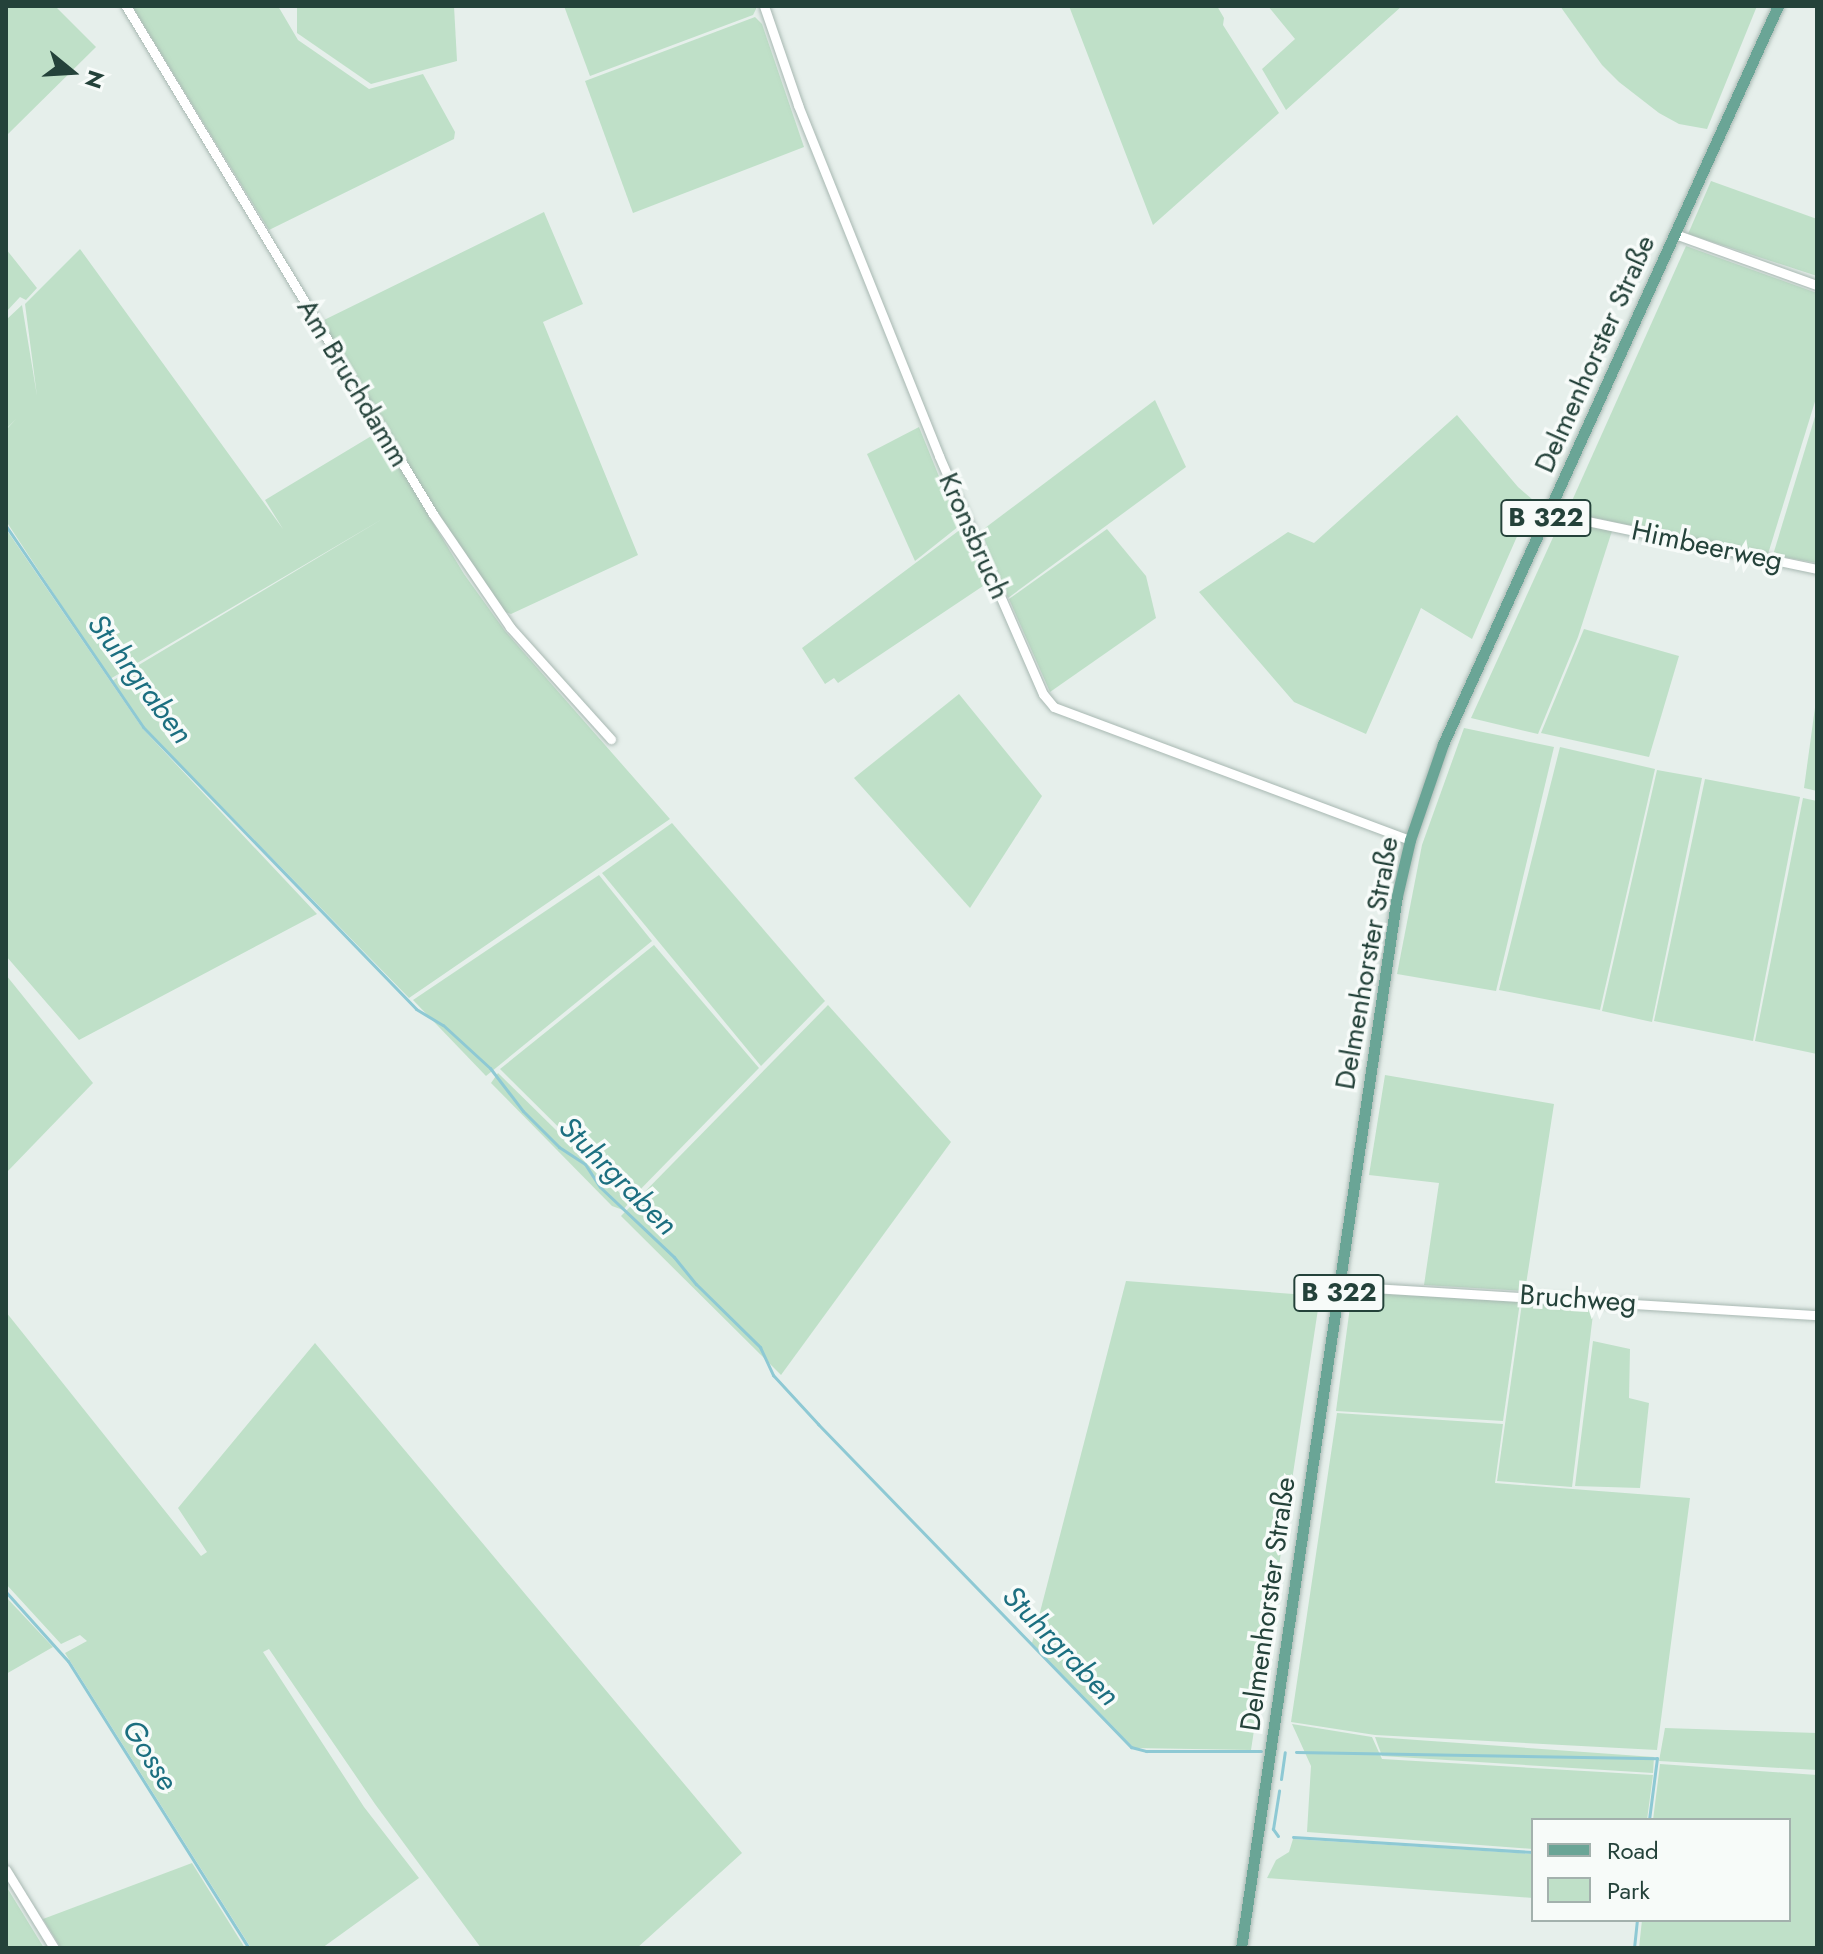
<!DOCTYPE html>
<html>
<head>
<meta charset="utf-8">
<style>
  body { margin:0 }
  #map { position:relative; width:1823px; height:1954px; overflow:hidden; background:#e6efeb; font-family:Jost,sans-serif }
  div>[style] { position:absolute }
  .green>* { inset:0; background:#bfe0c8 }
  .stream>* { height:3px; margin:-1.5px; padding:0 1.5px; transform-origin:1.5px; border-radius:1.5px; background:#8ec9d4 }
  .roads { filter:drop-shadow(0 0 2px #a8b8b2) drop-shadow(0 0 2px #a8b8b2) }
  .minor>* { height:9px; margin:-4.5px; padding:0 4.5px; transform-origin:4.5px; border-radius:4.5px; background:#fff }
  .major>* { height:11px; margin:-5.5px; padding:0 5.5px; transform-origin:5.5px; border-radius:5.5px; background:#6aa596 }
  span { translate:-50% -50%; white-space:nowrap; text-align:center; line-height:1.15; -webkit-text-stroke:7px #f7fbf9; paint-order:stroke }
  .shield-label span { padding:2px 6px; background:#f7fbf9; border:2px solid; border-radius:6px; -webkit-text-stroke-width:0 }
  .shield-label { font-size:26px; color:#24423a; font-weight:700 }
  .street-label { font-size:28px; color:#24423a }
  .water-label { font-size:30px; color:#1c6f80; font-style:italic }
  .frame { position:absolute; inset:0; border:8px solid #24423a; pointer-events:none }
  .legend { position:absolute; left:1531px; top:1818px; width:260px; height:104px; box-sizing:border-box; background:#f7fbf9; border:2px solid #a3b1ad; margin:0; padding:10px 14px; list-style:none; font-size:24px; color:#24423a }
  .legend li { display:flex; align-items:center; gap:16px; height:40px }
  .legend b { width:40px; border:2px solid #a3b1ad }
  .north { position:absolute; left:32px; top:32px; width:80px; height:80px; -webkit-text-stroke:6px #f7fbf9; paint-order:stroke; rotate:108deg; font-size:22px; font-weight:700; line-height:32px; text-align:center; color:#24423a }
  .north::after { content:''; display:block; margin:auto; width:28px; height:36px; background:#24423a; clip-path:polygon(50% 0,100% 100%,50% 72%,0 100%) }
</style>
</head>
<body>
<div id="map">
  <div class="green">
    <i style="clip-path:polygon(6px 6px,55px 6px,96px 47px,6px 136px)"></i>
    <i style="clip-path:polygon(132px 6px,278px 6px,298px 40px,369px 89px,423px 74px,455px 132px,454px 139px,269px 230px)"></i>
    <i style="clip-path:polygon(297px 6px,454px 6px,457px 61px,371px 84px,297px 33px)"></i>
    <i style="clip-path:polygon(564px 6px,756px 6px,756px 9px,753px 15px,590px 76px)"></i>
    <i style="clip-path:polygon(1069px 6px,1217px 6px,1224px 18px,1223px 25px,1279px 113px,1153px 225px)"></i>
    <i style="clip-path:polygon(1268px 6px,1402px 6px,1286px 110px,1262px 69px,1295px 39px)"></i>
    <i style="clip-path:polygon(1560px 6px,1757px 6px,1707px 129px,1679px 124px,1659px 113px,1619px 82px,1602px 65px)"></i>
    <i style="clip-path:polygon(755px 17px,762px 24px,804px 147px,633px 213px,585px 81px)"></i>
    <i style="clip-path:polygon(1711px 181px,1817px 219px,1817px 276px,1688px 234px)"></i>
    <i style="clip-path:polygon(544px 212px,583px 304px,543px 322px,638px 555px,511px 614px,503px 611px,423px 493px,322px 321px)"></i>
    <i style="clip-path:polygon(1686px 246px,1817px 293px,1817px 395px,1768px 554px,1567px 512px)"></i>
    <i style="clip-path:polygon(6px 249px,37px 288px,26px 300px,20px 297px,6px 312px)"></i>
    <i style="clip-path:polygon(80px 249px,283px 529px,265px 500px,378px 432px,464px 574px,505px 631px,670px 819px,409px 998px,143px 726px,112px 681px,384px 518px,110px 679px,6px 521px,6px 430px,16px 419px,6px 429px,6px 320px,22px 305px,37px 396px,25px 304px)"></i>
    <i style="clip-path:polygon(1155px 400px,1186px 467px,1008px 598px,981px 531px)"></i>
    <i style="clip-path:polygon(1817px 410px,1817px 563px,1773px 555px)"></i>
    <i style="clip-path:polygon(1457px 415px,1518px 487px,1533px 500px,1472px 639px,1421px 608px,1366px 734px,1294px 702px,1199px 592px,1288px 532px,1314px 543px)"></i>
    <i style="clip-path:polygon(919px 427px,959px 526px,915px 561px,867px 454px)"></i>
    <i style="clip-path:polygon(1560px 522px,1612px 531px,1578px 637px,1538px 734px,1471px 718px)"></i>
    <i style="clip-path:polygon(6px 529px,143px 729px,317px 914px,79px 1040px,6px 956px)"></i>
    <i style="clip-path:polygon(961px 529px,986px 584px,838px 683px,834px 678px,825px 684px,802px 648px)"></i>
    <i style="clip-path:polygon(1107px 529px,1146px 576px,1156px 618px,1050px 692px,1009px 599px)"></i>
    <i style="clip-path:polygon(1584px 629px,1679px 656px,1649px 757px,1541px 733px)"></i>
    <i style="clip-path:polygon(1817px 693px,1817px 791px,1804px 788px)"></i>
    <i style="clip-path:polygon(959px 694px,1042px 796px,970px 908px,854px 778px)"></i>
    <i style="clip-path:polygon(1464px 728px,1554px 747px,1496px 991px,1397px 974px,1422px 845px)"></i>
    <i style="clip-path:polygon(1560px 747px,1655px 769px,1600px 1010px,1499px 990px)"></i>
    <i style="clip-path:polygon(1657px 770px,1702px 778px,1652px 1022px,1602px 1011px)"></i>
    <i style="clip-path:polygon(1705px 779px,1800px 797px,1753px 1041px,1654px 1021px)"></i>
    <i style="clip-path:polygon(1803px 798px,1817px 801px,1817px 1054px,1755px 1041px)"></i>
    <i style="clip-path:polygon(672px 823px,825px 1001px,761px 1066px,602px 873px)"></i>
    <i style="clip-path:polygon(599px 875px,652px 941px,486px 1076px,413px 1000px)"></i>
    <i style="clip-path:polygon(654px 945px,759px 1068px,631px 1199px,500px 1069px)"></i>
    <i style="clip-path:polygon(6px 975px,93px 1083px,6px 1173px)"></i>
    <i style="clip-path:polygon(828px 1005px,951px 1142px,781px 1375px,621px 1216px)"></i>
    <i style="clip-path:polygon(498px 1073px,626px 1199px,628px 1204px,623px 1210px,612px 1206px,491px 1083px)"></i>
    <i style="clip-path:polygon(1385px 1075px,1554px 1104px,1525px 1291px,1424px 1285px,1439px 1183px,1369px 1175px)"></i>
    <i style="clip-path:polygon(1126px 1281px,1320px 1296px,1251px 1750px,1134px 1748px,1032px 1643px)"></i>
    <i style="clip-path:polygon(1352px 1292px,1520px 1302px,1503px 1421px,1336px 1411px)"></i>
    <i style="clip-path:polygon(1522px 1303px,1594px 1306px,1572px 1487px,1497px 1481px)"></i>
    <i style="clip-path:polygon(6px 1312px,201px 1556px,207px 1552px,178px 1508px,315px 1343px,742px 1853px,637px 1948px,481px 1948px,375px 1804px,269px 1649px,263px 1652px,364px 1807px,419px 1878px,322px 1948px,251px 1948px,65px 1653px,87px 1641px,80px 1635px,61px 1644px,6px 1584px)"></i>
    <i style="clip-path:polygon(1593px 1341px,1630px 1349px,1629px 1398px,1649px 1403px,1640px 1488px,1575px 1486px)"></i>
    <i style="clip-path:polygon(1337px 1413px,1503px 1424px,1495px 1483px,1690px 1498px,1657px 1750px,1375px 1735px,1291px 1722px)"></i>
    <i style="clip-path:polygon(6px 1597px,53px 1647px,6px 1674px)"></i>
    <i style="clip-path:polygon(1292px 1724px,1372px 1737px,1382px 1759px,1653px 1775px,1647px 1820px,1533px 1820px,1533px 1849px,1307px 1832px,1311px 1766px)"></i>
    <i style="clip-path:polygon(1665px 1728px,1817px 1733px,1817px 1770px,1659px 1761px)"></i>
    <i style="clip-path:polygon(1375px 1737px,1654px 1757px,1653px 1773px,1382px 1756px)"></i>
    <i style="clip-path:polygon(1660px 1764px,1817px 1775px,1817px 1948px,1639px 1948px,1642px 1920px,1789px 1920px,1789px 1820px,1653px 1820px)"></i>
    <i style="clip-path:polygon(1293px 1839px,1533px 1854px,1533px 1898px,1267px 1878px,1276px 1860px,1289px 1852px)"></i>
    <i style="clip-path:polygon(192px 1863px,245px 1948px,61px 1948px,43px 1919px)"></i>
    <i style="clip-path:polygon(6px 1886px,44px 1948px,6px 1948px)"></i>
  </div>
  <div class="stream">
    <i style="left:6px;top:526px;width:243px;rotate:55.7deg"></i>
    <i style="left:143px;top:727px;width:392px;rotate:45.9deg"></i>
    <i style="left:416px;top:1009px;width:31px;rotate:31deg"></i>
    <i style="left:443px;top:1025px;width:64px;rotate:42.5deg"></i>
    <i style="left:490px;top:1068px;width:54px;rotate:52.5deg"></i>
    <i style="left:523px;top:1111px;width:51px;rotate:45deg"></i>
    <i style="left:559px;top:1147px;width:31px;rotate:33deg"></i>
    <i style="left:585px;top:1164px;width:27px;rotate:57deg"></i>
    <i style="left:600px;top:1187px;width:102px;rotate:43.4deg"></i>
    <i style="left:674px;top:1257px;width:35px;rotate:51deg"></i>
    <i style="left:696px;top:1284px;width:90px;rotate:44.5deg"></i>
    <i style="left:760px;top:1347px;width:31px;rotate:65deg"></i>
    <i style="left:773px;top:1375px;width:67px;rotate:47.4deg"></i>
    <i style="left:818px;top:1424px;width:450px;rotate:45.9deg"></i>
    <i style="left:1131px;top:1747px;width:16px;rotate:15deg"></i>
    <i style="left:1146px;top:1751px;width:115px"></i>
    <i style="left:6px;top:1592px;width:93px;rotate:48.1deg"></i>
    <i style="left:68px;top:1661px;width:339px;rotate:57.8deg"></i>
    <i style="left:1296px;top:1752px;width:361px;rotate:1deg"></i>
    <i style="left:1657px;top:1758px;width:63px;rotate:97.4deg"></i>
    <i style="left:1281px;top:1779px;width:27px;rotate:-82deg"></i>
    <i style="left:1278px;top:1836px;width:9px;rotate:-126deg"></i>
    <i style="left:1273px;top:1829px;width:39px;rotate:-81deg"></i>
    <i style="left:1293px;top:1837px;width:240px;rotate:3.6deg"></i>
    <i style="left:1634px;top:1948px;width:28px;rotate:-84deg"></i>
  </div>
  <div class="roads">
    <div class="minor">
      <i style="left:126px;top:6px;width:594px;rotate:58.85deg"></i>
      <i style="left:433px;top:514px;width:137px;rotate:55.7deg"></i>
      <i style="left:510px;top:627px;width:151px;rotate:48deg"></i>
      <i style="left:764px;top:6px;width:105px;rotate:71deg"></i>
      <i style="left:798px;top:105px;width:378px;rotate:68.1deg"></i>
      <i style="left:939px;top:456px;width:260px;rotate:66.4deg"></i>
      <i style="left:1043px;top:694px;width:17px;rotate:50deg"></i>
      <i style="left:1054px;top:707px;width:380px;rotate:20.5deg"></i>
      <i style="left:1675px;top:234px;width:151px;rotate:19.8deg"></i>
      <i style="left:1551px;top:509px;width:14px;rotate:30deg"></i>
      <i style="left:1563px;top:516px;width:259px;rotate:11.8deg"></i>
      <i style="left:1340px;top:1286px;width:478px;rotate:3.5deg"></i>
      <i style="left:6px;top:1870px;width:92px;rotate:58.4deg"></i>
    </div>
    <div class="major">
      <i style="left:1241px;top:1948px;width:1064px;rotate:-81.57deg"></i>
      <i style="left:1397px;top:896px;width:57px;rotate:-76.9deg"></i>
      <i style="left:1410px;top:840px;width:102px;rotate:-71deg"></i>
      <i style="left:1443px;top:744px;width:810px;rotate:-65.59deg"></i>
    </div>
  </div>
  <div class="shield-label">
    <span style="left:1546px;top:518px">B 322</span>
    <span style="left:1339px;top:1293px">B 322</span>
  </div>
  <div class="street-label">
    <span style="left:1595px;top:354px;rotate:-66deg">Delmenhorster Straße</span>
    <span style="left:353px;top:383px;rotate:59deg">Am Bruchdamm</span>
    <span style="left:974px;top:536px;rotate:66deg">Kronsbruch</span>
    <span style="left:1707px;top:546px;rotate:12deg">Himbeerweg</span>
    <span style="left:1367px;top:963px;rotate:-80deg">Delmenhorster Straße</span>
    <span style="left:1578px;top:1299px;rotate:4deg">Bruchweg</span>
    <span style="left:1268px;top:1604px;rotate:-82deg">Delmenhorster Straße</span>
  </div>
  <div class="water-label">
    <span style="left:140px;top:679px;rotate:53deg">Stuhrgraben</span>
    <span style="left:618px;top:1176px;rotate:45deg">Stuhrgraben</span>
    <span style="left:1061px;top:1646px;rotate:46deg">Stuhrgraben</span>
    <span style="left:150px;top:1755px;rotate:58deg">Gosse</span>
  </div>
  <div class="frame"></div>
  <ul class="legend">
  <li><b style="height:10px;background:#6aa596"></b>Road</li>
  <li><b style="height:22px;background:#bfe0c8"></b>Park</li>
  </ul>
  <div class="north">N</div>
</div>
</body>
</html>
